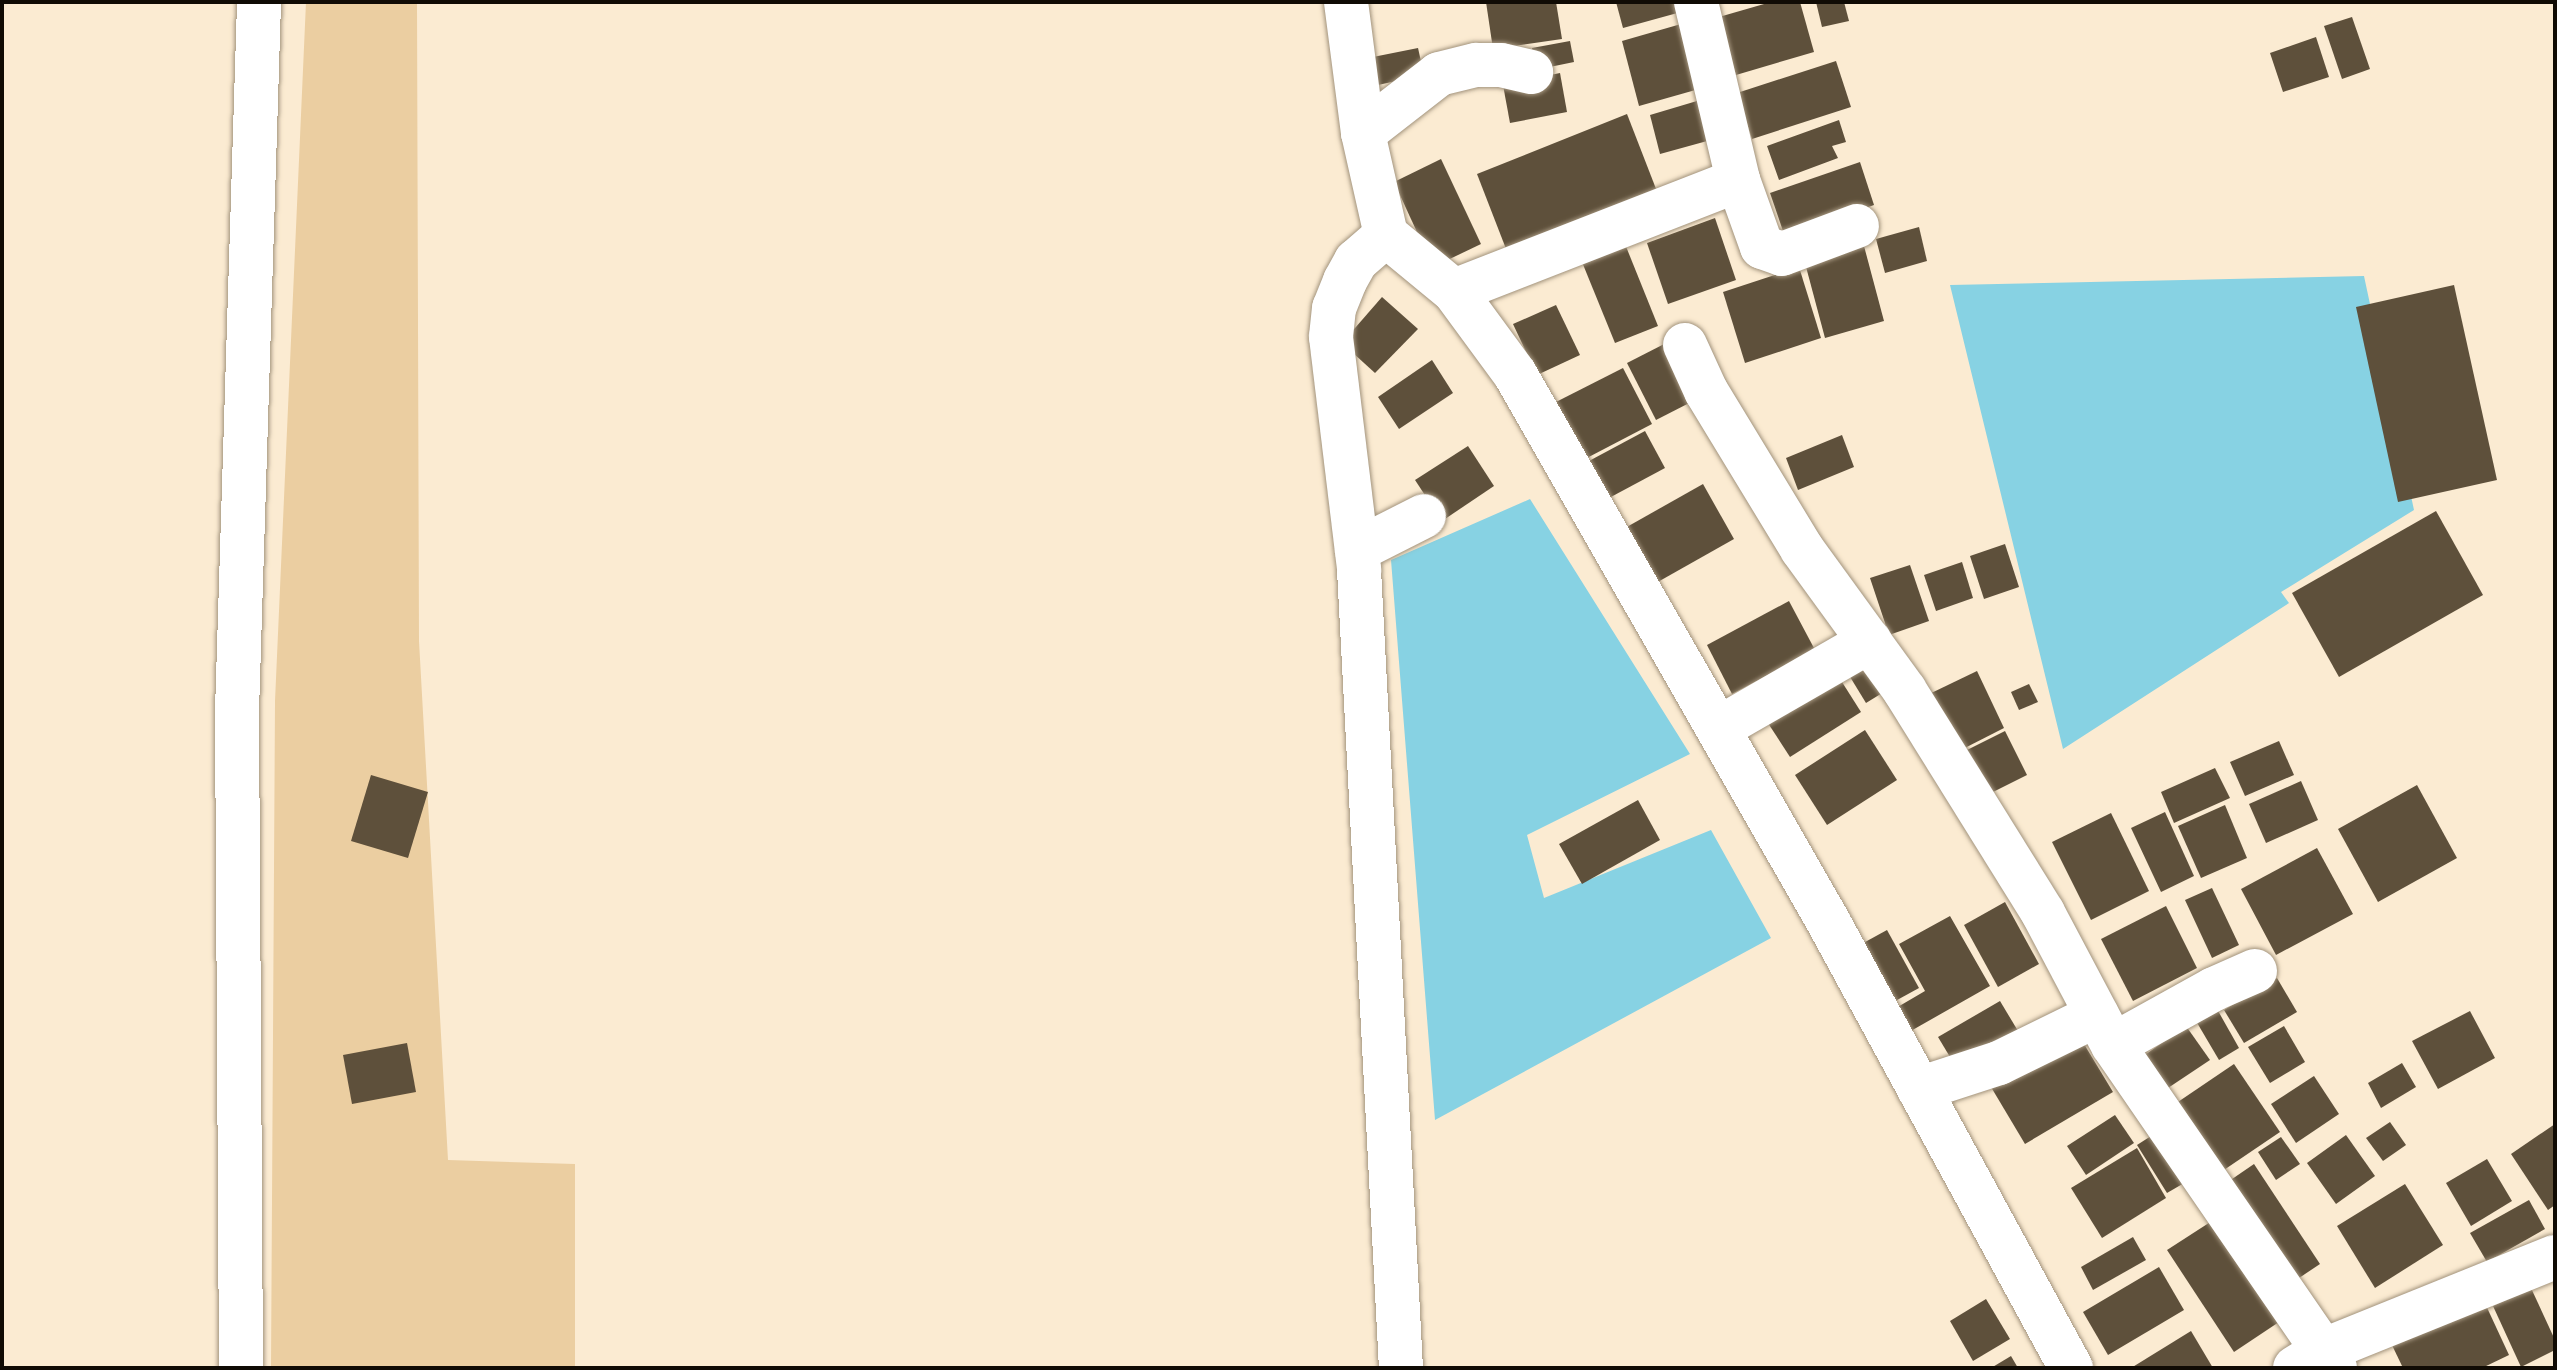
<!DOCTYPE html>
<html>
<head>
<meta charset="utf-8">
<style>
  body { margin:0 }
  #map { position:relative; width:2557px; height:1370px; overflow:hidden; background:#fbebd2; font-family:Signika,sans-serif }
  div>[style] { position:absolute }
  .green>* { inset:0; background:#ebcea1 }
  .water>* { inset:0; background:#87d2e3 }
  .building>* { inset:0; background:#5e503b }
  .roads { filter:drop-shadow(0 0 2px #a2937c) drop-shadow(0 0 2px #a2937c) }
  .minor>* { height:44px; margin:-22px; padding:0 22px; transform-origin:22px; border-radius:22px; background:#fff }
  span { translate:-50% -50%; white-space:nowrap; text-align:center; line-height:1.15; -webkit-text-stroke:8px #fbebd2; paint-order:stroke }
  .frame { position:absolute; inset:0; border:4px solid #100b04; pointer-events:none }
</style>
</head>
<body>
<div id="map">
  <div class="green">
    <i style="clip-path:polygon(306px 2px,417px 2px,419px 641px,448px 1160px,575px 1164px,575px 1368px,271px 1368px,275px 701px)"></i>
  </div>
  <div class="water">
    <i style="clip-path:polygon(2364px 276px,2414px 510px,2281px 592px,2289px 603px,2063px 749px,1950px 285px)"></i>
    <i style="clip-path:polygon(1530px 499px,1690px 754px,1527px 835px,1544px 898px,1711px 830px,1771px 938px,1435px 1120px,1391px 560px)"></i>
  </div>
  <div class="building">
    <i style="clip-path:polygon(1486px 2px,1556px 2px,1562px 39px,1493px 49px)"></i>
    <i style="clip-path:polygon(1616px 2px,1679px 2px,1681px 12px,1623px 28px)"></i>
    <i style="clip-path:polygon(1771px 2px,1800px 2px,1814px 52px,1736px 75px,1719px 17px)"></i>
    <i style="clip-path:polygon(1816px 2px,1844px 2px,1849px 21px,1822px 27px)"></i>
    <i style="clip-path:polygon(2352px 17px,2370px 69px,2342px 79px,2324px 26px)"></i>
    <i style="clip-path:polygon(1688px 22px,1706px 87px,1639px 106px,1622px 41px)"></i>
    <i style="clip-path:polygon(2316px 37px,2329px 77px,2283px 92px,2270px 53px)"></i>
    <i style="clip-path:polygon(1570px 41px,1574px 62px,1535px 70px,1532px 48px)"></i>
    <i style="clip-path:polygon(1418px 48px,1424px 75px,1378px 85px,1373px 57px)"></i>
    <i style="clip-path:polygon(1836px 61px,1851px 107px,1752px 139px,1737px 93px)"></i>
    <i style="clip-path:polygon(1560px 73px,1567px 112px,1510px 123px,1503px 85px)"></i>
    <i style="clip-path:polygon(1707px 98px,1718px 138px,1660px 154px,1650px 115px)"></i>
    <i style="clip-path:polygon(1627px 114px,1658px 194px,1508px 254px,1477px 174px)"></i>
    <i style="clip-path:polygon(1839px 120px,1846px 142px,1832px 146px,1838px 158px,1779px 180px,1767px 146px)"></i>
    <i style="clip-path:polygon(1441px 159px,1481px 244px,1433px 267px,1394px 182px)"></i>
    <i style="clip-path:polygon(1860px 162px,1874px 205px,1785px 237px,1770px 193px)"></i>
    <i style="clip-path:polygon(1715px 218px,1736px 280px,1668px 304px,1647px 243px)"></i>
    <i style="clip-path:polygon(1919px 227px,1927px 261px,1885px 273px,1876px 239px)"></i>
    <i style="clip-path:polygon(1625px 244px,1658px 326px,1615px 343px,1582px 262px)"></i>
    <i style="clip-path:polygon(1864px 246px,1884px 321px,1825px 338px,1805px 263px)"></i>
    <i style="clip-path:polygon(1799px 267px,1821px 338px,1745px 363px,1723px 292px)"></i>
    <i style="clip-path:polygon(2454px 285px,2497px 480px,2398px 502px,2356px 307px)"></i>
    <i style="clip-path:polygon(1382px 297px,1418px 329px,1375px 373px,1342px 343px)"></i>
    <i style="clip-path:polygon(1556px 305px,1580px 355px,1537px 375px,1513px 324px)"></i>
    <i style="clip-path:polygon(1672px 340px,1701px 397px,1656px 420px,1627px 363px)"></i>
    <i style="clip-path:polygon(1432px 360px,1453px 393px,1399px 429px,1378px 397px)"></i>
    <i style="clip-path:polygon(1623px 368px,1652px 424px,1583px 460px,1554px 403px)"></i>
    <i style="clip-path:polygon(1645px 431px,1665px 468px,1609px 498px,1589px 461px)"></i>
    <i style="clip-path:polygon(1842px 435px,1854px 467px,1798px 490px,1786px 458px)"></i>
    <i style="clip-path:polygon(1468px 446px,1494px 486px,1442px 521px,1415px 480px)"></i>
    <i style="clip-path:polygon(1703px 484px,1734px 539px,1656px 583px,1625px 528px)"></i>
    <i style="clip-path:polygon(2436px 511px,2483px 595px,2339px 677px,2292px 593px)"></i>
    <i style="clip-path:polygon(2005px 544px,2019px 587px,1984px 599px,1970px 556px)"></i>
    <i style="clip-path:polygon(1962px 562px,1973px 598px,1936px 611px,1924px 575px)"></i>
    <i style="clip-path:polygon(1910px 565px,1929px 621px,1889px 635px,1870px 578px)"></i>
    <i style="clip-path:polygon(1789px 601px,1815px 650px,1732px 694px,1707px 645px)"></i>
    <i style="clip-path:polygon(1869px 651px,1892px 687px,1866px 703px,1844px 667px)"></i>
    <i style="clip-path:polygon(1835px 671px,1861px 712px,1790px 757px,1764px 717px)"></i>
    <i style="clip-path:polygon(1977px 671px,2004px 728px,1951px 755px,1923px 697px)"></i>
    <i style="clip-path:polygon(2029px 684px,2038px 702px,2019px 710px,2011px 692px)"></i>
    <i style="clip-path:polygon(1865px 730px,1897px 780px,1827px 825px,1795px 775px)"></i>
    <i style="clip-path:polygon(2005px 731px,2027px 775px,1977px 800px,1955px 756px)"></i>
    <i style="clip-path:polygon(2279px 741px,2294px 775px,2245px 796px,2230px 762px)"></i>
    <i style="clip-path:polygon(2215px 768px,2230px 798px,2174px 823px,2161px 792px)"></i>
    <i style="clip-path:polygon(371px 775px,428px 792px,408px 858px,351px 841px)"></i>
    <i style="clip-path:polygon(2301px 781px,2318px 820px,2266px 843px,2249px 804px)"></i>
    <i style="clip-path:polygon(2417px 785px,2457px 858px,2378px 902px,2338px 829px)"></i>
    <i style="clip-path:polygon(1638px 800px,1660px 840px,1582px 884px,1559px 844px)"></i>
    <i style="clip-path:polygon(2225px 805px,2247px 858px,2201px 878px,2178px 826px)"></i>
    <i style="clip-path:polygon(2165px 812px,2194px 876px,2161px 892px,2131px 828px)"></i>
    <i style="clip-path:polygon(2111px 813px,2149px 891px,2091px 920px,2052px 842px)"></i>
    <i style="clip-path:polygon(2317px 848px,2353px 914px,2276px 955px,2241px 889px)"></i>
    <i style="clip-path:polygon(2212px 888px,2239px 945px,2212px 958px,2185px 900px)"></i>
    <i style="clip-path:polygon(2005px 902px,2039px 964px,1998px 987px,1964px 925px)"></i>
    <i style="clip-path:polygon(2166px 906px,2197px 968px,2133px 1001px,2101px 939px)"></i>
    <i style="clip-path:polygon(1950px 916px,1990px 986px,1909px 1032px,1896px 1008px,1925px 991px,1899px 944px)"></i>
    <i style="clip-path:polygon(1887px 930px,1919px 988px,1888px 1005px,1856px 947px)"></i>
    <i style="clip-path:polygon(2277px 978px,2297px 1012px,2244px 1043px,2224px 1010px)"></i>
    <i style="clip-path:polygon(2000px 1001px,2021px 1036px,1959px 1072px,1938px 1037px)"></i>
    <i style="clip-path:polygon(2217px 1009px,2239px 1048px,2219px 1060px,2196px 1021px)"></i>
    <i style="clip-path:polygon(2470px 1011px,2495px 1058px,2438px 1089px,2412px 1041px)"></i>
    <i style="clip-path:polygon(2186px 1026px,2210px 1060px,2165px 1090px,2142px 1057px)"></i>
    <i style="clip-path:polygon(2284px 1026px,2305px 1062px,2270px 1083px,2248px 1047px)"></i>
    <i style="clip-path:polygon(2078px 1034px,2113px 1092px,2025px 1144px,1991px 1087px)"></i>
    <i style="clip-path:polygon(407px 1043px,416px 1092px,352px 1104px,343px 1055px)"></i>
    <i style="clip-path:polygon(2402px 1063px,2416px 1087px,2381px 1108px,2368px 1083px)"></i>
    <i style="clip-path:polygon(2234px 1064px,2280px 1132px,2218px 1174px,2172px 1106px)"></i>
    <i style="clip-path:polygon(2314px 1076px,2339px 1114px,2296px 1143px,2271px 1104px)"></i>
    <i style="clip-path:polygon(2115px 1115px,2134px 1143px,2086px 1175px,2067px 1146px)"></i>
    <i style="clip-path:polygon(2390px 1122px,2406px 1145px,2383px 1161px,2366px 1138px)"></i>
    <i style="clip-path:polygon(2555px 1124px,2555px 1205px,2548px 1210px,2511px 1154px)"></i>
    <i style="clip-path:polygon(2162px 1129px,2191px 1179px,2167px 1193px,2137px 1145px)"></i>
    <i style="clip-path:polygon(2346px 1135px,2375px 1176px,2336px 1204px,2307px 1163px)"></i>
    <i style="clip-path:polygon(2281px 1137px,2300px 1164px,2276px 1180px,2258px 1152px)"></i>
    <i style="clip-path:polygon(2137px 1148px,2166px 1198px,2102px 1238px,2071px 1188px)"></i>
    <i style="clip-path:polygon(2487px 1159px,2512px 1201px,2471px 1226px,2446px 1183px)"></i>
    <i style="clip-path:polygon(2254px 1164px,2320px 1264px,2284px 1288px,2219px 1188px)"></i>
    <i style="clip-path:polygon(2405px 1184px,2443px 1245px,2375px 1288px,2337px 1226px)"></i>
    <i style="clip-path:polygon(2529px 1200px,2545px 1229px,2487px 1262px,2470px 1233px)"></i>
    <i style="clip-path:polygon(2215px 1219px,2282px 1320px,2234px 1352px,2167px 1250px)"></i>
    <i style="clip-path:polygon(2133px 1237px,2146px 1260px,2093px 1290px,2081px 1267px)"></i>
    <i style="clip-path:polygon(2159px 1267px,2184px 1310px,2108px 1355px,2083px 1312px)"></i>
    <i style="clip-path:polygon(2531px 1288px,2555px 1340px,2555px 1350px,2521px 1367px,2493px 1306px)"></i>
    <i style="clip-path:polygon(1986px 1299px,2010px 1339px,1973px 1361px,1950px 1321px)"></i>
    <i style="clip-path:polygon(2483px 1299px,2509px 1355px,2482px 1368px,2403px 1368px,2391px 1343px)"></i>
    <i style="clip-path:polygon(2191px 1331px,2213px 1368px,2131px 1368px)"></i>
    <i style="clip-path:polygon(2011px 1356px,2018px 1368px,1991px 1368px)"></i>
  </div>
  <div class="roads">
    <div class="minor">
      <i style="left:1346px;top:2px;width:132px;rotate:82.6deg"></i>
      <i style="left:1363px;top:133px;width:105px;rotate:77.3deg"></i>
      <i style="left:1386px;top:235px;width:88px;rotate:39.5deg"></i>
      <i style="left:1454px;top:291px;width:103px;rotate:53.7deg"></i>
      <i style="left:1515px;top:374px;width:632px;rotate:60.23deg"></i>
      <i style="left:1829px;top:923px;width:507px;rotate:61.46deg"></i>
      <i style="left:1696px;top:2px;width:183px;rotate:76.7deg"></i>
      <i style="left:1738px;top:180px;width:71px;rotate:70.3deg"></i>
      <i style="left:1762px;top:247px;width:21px;rotate:19deg"></i>
      <i style="left:1782px;top:254px;width:80px;rotate:-20.5deg"></i>
      <i style="left:1363px;top:133px;width:96px;rotate:-37.8deg"></i>
      <i style="left:1439px;top:74px;width:38px;rotate:-14deg"></i>
      <i style="left:1476px;top:65px;width:25px"></i>
      <i style="left:1501px;top:65px;width:31px;rotate:13deg"></i>
      <i style="left:1386px;top:235px;width:40px;rotate:139deg"></i>
      <i style="left:1356px;top:261px;width:23px;rotate:119deg"></i>
      <i style="left:1345px;top:281px;width:29px;rotate:112deg"></i>
      <i style="left:1334px;top:308px;width:29px;rotate:96deg"></i>
      <i style="left:1331px;top:337px;width:235px;rotate:83.1deg"></i>
      <i style="left:1359px;top:570px;width:799px;rotate:86.99deg"></i>
      <i style="left:1454px;top:291px;width:305px;rotate:-21.3deg"></i>
      <i style="left:1685px;top:345px;width:51px;rotate:65.5deg"></i>
      <i style="left:1706px;top:391px;width:185px;rotate:58.7deg"></i>
      <i style="left:1802px;top:549px;width:175px;rotate:54deg"></i>
      <i style="left:1905px;top:691px;width:261px;rotate:58.1deg"></i>
      <i style="left:2043px;top:913px;width:149px;rotate:62.1deg"></i>
      <i style="left:1357px;top:550px;width:75px;rotate:-26.9deg"></i>
      <i style="left:1719px;top:728px;width:174px;rotate:-29.9deg"></i>
      <i style="left:2255px;top:971px;width:45px;rotate:156.3deg"></i>
      <i style="left:2214px;top:989px;width:115px;rotate:151deg"></i>
      <i style="left:2113px;top:1045px;width:392px;rotate:55.5deg"></i>
      <i style="left:1919px;top:1089px;width:84px;rotate:-18deg"></i>
      <i style="left:1999px;top:1063px;width:109px;rotate:-26.1deg"></i>
      <i style="left:241px;top:1368px;width:657px;rotate:-90.35deg"></i>
      <i style="left:237px;top:711px;width:709px;rotate:-88.22deg"></i>
      <i style="left:2295px;top:1368px;width:32px;rotate:-32deg"></i>
      <i style="left:2322px;top:1351px;width:251px;rotate:-22deg"></i>
    </div>
  </div>
  <div class="frame"></div>
</div>
</body>
</html>
